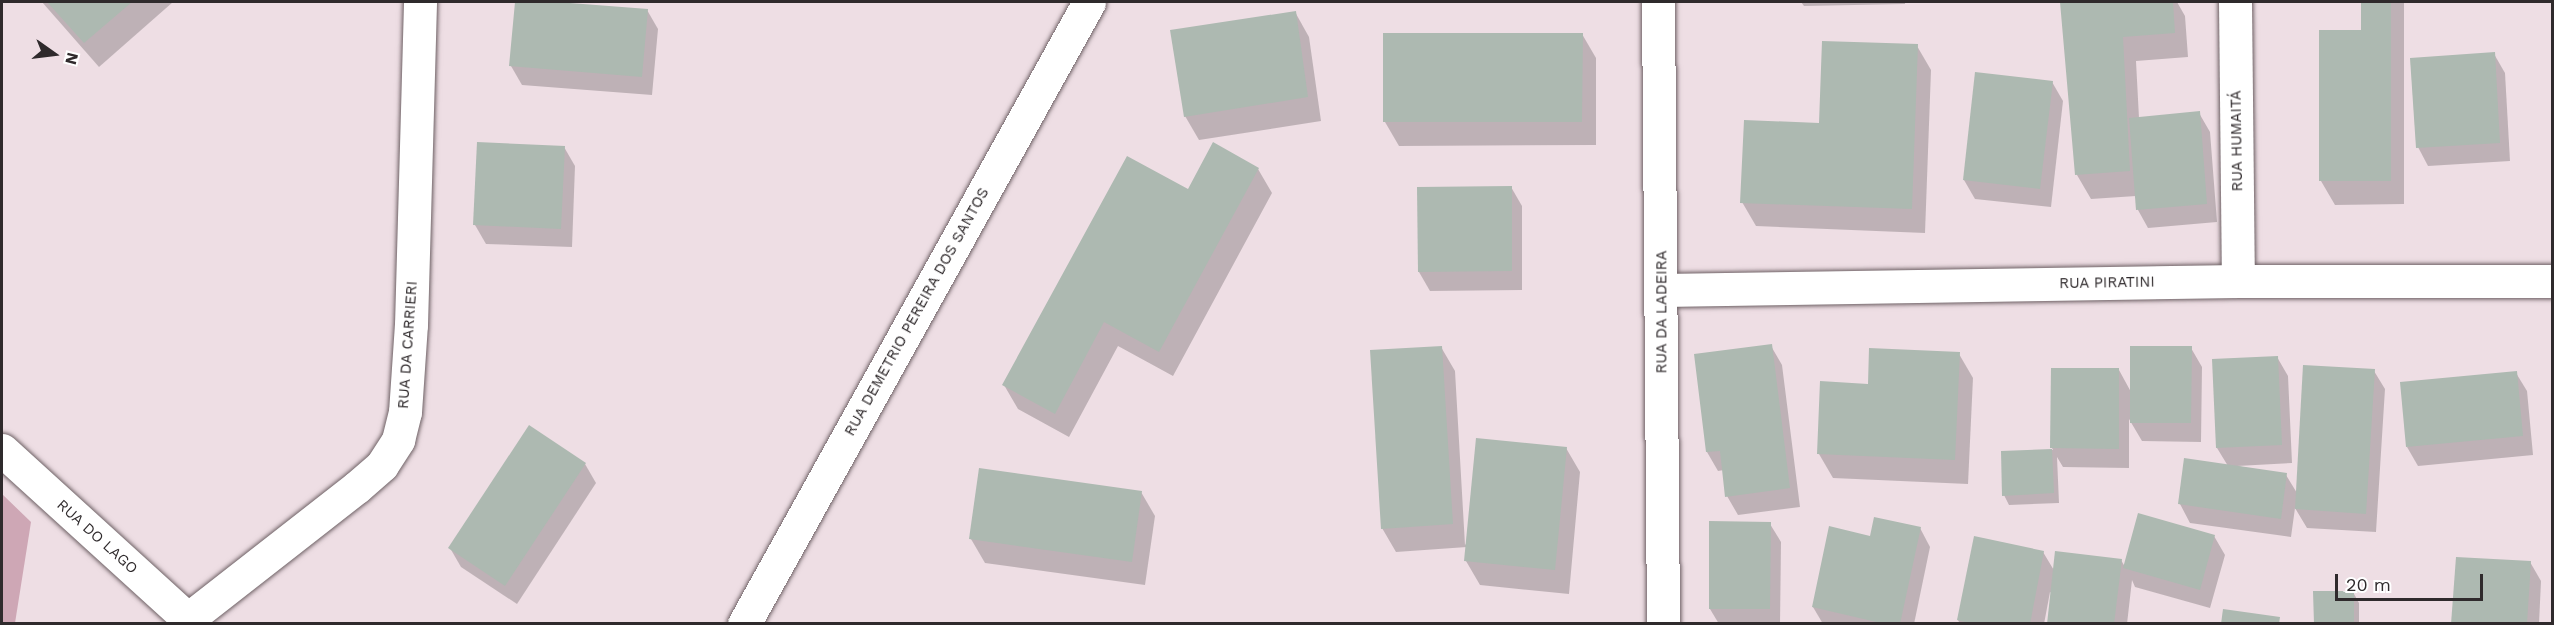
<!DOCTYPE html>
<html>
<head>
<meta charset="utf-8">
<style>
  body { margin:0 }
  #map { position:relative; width:2554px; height:625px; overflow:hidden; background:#eedee4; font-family:"Work Sans",sans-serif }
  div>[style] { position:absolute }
  .green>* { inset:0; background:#cea7b5 }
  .shadow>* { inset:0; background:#0003 }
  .building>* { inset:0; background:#adb9b1 }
  .roads { filter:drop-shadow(0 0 2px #6e6165) drop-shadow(0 0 2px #6e6165) }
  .minor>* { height:33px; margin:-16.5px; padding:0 16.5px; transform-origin:16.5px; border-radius:16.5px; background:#fff }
  .tertiary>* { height:33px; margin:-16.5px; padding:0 16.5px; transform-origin:16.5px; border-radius:16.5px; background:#fff }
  span { translate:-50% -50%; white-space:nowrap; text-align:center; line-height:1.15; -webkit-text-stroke:5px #fff; paint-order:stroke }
  .street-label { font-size:15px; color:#2f2a2c }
  .frame { position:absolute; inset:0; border:3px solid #2f2a2c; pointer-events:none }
  .north { position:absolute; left:24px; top:24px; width:60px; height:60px; -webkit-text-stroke:4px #fff; paint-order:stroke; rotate:104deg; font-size:16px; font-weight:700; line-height:24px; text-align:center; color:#2f2a2c }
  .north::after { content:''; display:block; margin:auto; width:21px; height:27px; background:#2f2a2c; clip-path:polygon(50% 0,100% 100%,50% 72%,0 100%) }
  .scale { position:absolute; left:2335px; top:574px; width:148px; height:27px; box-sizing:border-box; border:3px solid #2f2a2c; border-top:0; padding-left:8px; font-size:18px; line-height:21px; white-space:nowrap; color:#2f2a2c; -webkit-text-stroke:4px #fff; paint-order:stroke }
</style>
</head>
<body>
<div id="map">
  <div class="green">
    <i style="clip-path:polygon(2px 494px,31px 522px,15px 623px,2px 623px)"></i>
  </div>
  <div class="shadow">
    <i style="clip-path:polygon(42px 2px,173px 2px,99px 67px)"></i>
    <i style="clip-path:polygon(517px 2px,647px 10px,658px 29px,652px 95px,522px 85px,511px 66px)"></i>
    <i style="clip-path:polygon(1801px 2px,1905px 2px,1905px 4px,1804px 6px)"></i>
    <i style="clip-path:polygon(2062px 2px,2177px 2px,2185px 16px,2188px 57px,2136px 61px,2139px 118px,2199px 113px,2210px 132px,2217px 222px,2148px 228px,2138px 210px,2136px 196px,2091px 199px,2077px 175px)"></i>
    <i style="clip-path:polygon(2362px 2px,2404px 2px,2404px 204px,2335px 205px,2321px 181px,2321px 31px,2362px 31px)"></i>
    <i style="clip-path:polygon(1295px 12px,1309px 37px,1321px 121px,1199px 140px,1185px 116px)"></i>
    <i style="clip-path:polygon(1582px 34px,1596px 58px,1596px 145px,1399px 146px,1385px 122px,1385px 35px)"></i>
    <i style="clip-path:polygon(1917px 46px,1931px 70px,1925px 233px,1756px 226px,1742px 202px,1820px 125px)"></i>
    <i style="clip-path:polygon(2494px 54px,2505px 73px,2510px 161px,2428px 166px,2418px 147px)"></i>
    <i style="clip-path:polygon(2052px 82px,2063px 101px,2051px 207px,1975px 199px,1964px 180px)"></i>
    <i style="clip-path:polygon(564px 147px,575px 166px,572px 247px,486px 244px,475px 225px)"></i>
    <i style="clip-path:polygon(1258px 169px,1272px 193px,1173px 376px,1118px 346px,1069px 437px,1018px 409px,1004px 385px,1188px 191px)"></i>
    <i style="clip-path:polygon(1511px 187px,1522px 206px,1522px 290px,1430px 291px,1419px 272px)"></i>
    <i style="clip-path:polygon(1771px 346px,1782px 365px,1800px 507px,1738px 515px,1727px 496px,1724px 470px,1718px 471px,1707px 452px,1696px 356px)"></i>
    <i style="clip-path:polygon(1441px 347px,1455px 371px,1465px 545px,1566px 448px,1580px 472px,1569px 594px,1480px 585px,1466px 561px,1467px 547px,1396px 552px,1382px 528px)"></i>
    <i style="clip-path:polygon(2191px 348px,2202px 367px,2201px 442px,2142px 441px,2129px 419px,2129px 468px,2063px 467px,2057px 457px,2059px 503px,2009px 505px,2004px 495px,2002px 452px,2053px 450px,2052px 448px,2119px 370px,2131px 392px)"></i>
    <i style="clip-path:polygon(1959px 354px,1973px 378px,1968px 484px,1833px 478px,1819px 454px)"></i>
    <i style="clip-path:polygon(2277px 357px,2288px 376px,2292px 463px,2237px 466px,2286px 475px,2297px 493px,2374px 371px,2385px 389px,2376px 532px,2307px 528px,2295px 508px,2291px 537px,2190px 523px,2180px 504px,2228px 466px,2217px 448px)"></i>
    <i style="clip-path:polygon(2516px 373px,2527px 391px,2533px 455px,2418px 466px,2407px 447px)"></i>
    <i style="clip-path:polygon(585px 464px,596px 483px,517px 604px,461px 567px,450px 548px)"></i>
    <i style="clip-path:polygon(1141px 492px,1155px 516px,1145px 585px,985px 563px,971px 539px)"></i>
    <i style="clip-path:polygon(1770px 524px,1781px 542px,1780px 624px,1719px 624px,1710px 609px)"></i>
    <i style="clip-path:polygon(1920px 528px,1930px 547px,1914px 624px,1823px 624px,1813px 607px,1871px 537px)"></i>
    <i style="clip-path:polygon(2214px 536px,2225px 555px,2210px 608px,2135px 587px,2132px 580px,2127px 624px,2049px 624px,2052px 593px,2050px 592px,2044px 624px,1960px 624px,1958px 620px,2043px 552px,2055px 572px,2121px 560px,2125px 567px)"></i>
    <i style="clip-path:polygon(2530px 562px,2541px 581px,2539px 624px,2453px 624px)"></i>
    <i style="clip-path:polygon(2353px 592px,2359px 603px,2359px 624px,2315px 624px)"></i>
  </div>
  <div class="building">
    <i style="clip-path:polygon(47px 2px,132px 2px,84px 43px)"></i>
    <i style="clip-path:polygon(515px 2px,557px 2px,648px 9px,642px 77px,509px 66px)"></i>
    <i style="clip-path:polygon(2060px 2px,2173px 2px,2175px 33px,2123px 37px,2130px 171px,2075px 175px)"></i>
    <i style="clip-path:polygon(2361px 2px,2391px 2px,2391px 181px,2319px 181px,2319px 30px,2361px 30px)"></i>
    <i style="clip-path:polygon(1296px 11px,1308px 97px,1184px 117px,1170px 30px)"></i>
    <i style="clip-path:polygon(1383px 33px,1583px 33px,1582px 122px,1383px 122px)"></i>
    <i style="clip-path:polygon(1822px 41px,1918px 44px,1912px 209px,1740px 203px,1744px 120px,1819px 123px)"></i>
    <i style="clip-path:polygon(2495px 52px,2500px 143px,2416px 148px,2410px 58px)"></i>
    <i style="clip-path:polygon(1975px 72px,2053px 81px,2040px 189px,1963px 180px)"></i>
    <i style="clip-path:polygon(2200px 111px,2207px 204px,2136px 210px,2129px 118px)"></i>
    <i style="clip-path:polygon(477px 142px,565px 146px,561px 229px,473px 225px)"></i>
    <i style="clip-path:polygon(1213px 142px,1259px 168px,1159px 352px,1104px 322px,1055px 414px,1002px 385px,1127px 156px,1188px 189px)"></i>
    <i style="clip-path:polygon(1512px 186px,1512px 271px,1418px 272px,1417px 187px)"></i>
    <i style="clip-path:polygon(1772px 344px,1790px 488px,1725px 497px,1720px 451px,1706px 452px,1694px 354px)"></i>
    <i style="clip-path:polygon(1442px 346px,1453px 524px,1381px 529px,1370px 350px)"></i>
    <i style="clip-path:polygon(2130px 346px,2192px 346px,2191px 423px,2130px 423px)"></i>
    <i style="clip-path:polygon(1869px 348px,1960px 352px,1955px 460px,1817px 454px,1820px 381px,1868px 384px)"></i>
    <i style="clip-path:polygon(2278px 356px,2282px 445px,2216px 448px,2212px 359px)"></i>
    <i style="clip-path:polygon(2303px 365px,2375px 369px,2366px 514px,2295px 509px)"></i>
    <i style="clip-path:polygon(2051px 368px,2119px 368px,2119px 449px,2050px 448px)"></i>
    <i style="clip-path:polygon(2517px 371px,2523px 436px,2406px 447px,2400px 382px)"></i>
    <i style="clip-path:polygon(529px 425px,586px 463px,505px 586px,448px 548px)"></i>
    <i style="clip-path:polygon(1476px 438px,1567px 447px,1555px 570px,1464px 561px)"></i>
    <i style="clip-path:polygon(2052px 449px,2054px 493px,2002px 496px,2001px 451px)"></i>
    <i style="clip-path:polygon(2184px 458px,2287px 473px,2281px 519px,2178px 504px)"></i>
    <i style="clip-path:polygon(979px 468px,1142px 491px,1132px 562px,969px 539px)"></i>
    <i style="clip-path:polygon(2138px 513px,2215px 535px,2200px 590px,2123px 568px)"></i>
    <i style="clip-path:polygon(1874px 517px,1921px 527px,1900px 624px,1885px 624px,1812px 607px,1829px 526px,1870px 536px)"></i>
    <i style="clip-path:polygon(1709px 521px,1771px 522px,1770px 609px,1709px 609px)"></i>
    <i style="clip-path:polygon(1974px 536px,2044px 551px,2030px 624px,1973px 624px,1957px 620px)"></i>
    <i style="clip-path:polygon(2055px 551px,2122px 559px,2114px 624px,2047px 624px)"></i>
    <i style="clip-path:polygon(2456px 557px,2531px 561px,2527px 624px,2451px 624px)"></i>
    <i style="clip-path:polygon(2313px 591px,2354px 591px,2354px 624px,2314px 624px)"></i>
    <i style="clip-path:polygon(2223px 609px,2280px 617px,2279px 624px,2221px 624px)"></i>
  </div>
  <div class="roads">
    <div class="minor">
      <i style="left:1658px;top:2px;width:622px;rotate:89.54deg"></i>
      <i style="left:2235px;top:2px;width:279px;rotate:89.4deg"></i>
      <i style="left:1662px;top:290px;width:576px;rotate:-0.9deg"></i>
      <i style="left:2238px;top:281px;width:314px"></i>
      <i style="left:744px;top:624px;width:711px;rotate:-60.98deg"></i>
    </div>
    <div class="tertiary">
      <i style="left:2px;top:450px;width:258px;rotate:42.3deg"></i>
      <i style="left:188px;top:619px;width:214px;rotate:-38deg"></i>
      <i style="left:357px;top:487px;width:33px;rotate:-41deg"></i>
      <i style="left:382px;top:465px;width:30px;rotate:-57deg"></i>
      <i style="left:398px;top:440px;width:29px;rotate:-76deg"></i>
      <i style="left:405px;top:412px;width:87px;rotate:-86.1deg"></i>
      <i style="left:411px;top:325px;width:323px;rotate:-88.4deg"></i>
    </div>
  </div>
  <div class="street-label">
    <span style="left:2237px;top:141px;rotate:-91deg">RUA HUMAITÁ</span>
    <span style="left:2107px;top:283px;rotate:-1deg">RUA PIRATINI</span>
    <span style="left:917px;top:312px;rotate:-61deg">RUA DEMETRIO PEREIRA DOS SANTOS</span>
    <span style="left:1662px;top:312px;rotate:-90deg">RUA DA LADEIRA</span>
    <span style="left:408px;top:345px;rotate:-86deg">RUA DA CARRIERI</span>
    <span style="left:97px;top:537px;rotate:42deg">RUA DO LAGO</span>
  </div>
  <div class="frame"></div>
  <div class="north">N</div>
  <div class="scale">20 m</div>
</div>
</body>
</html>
